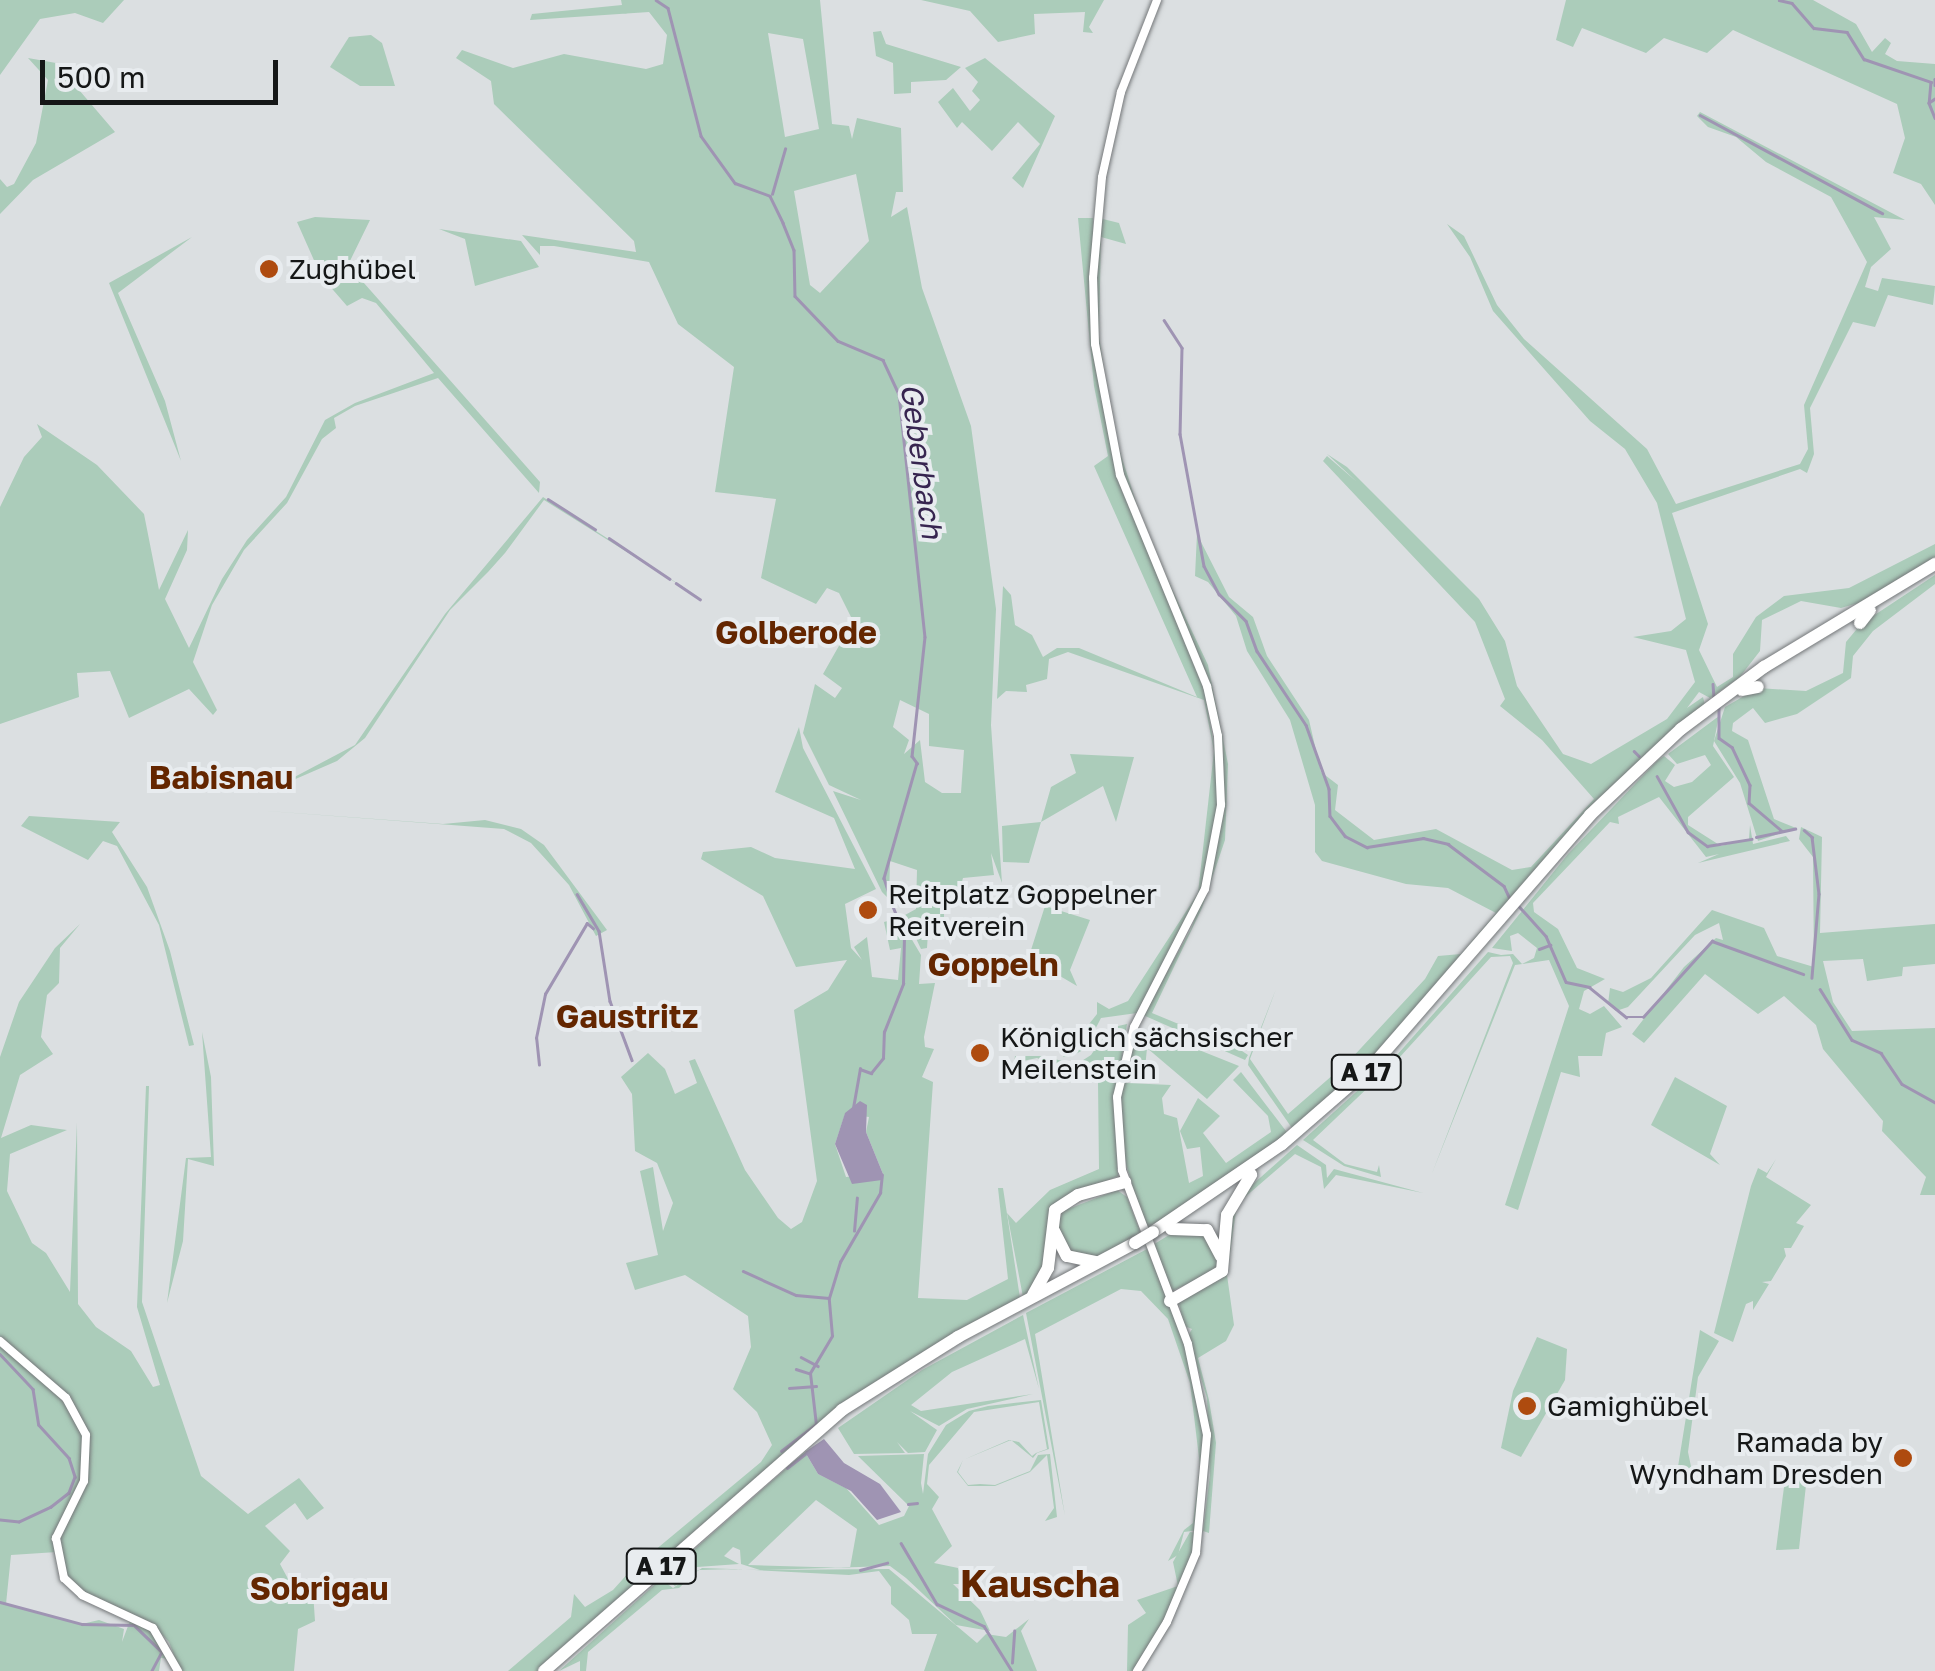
<!DOCTYPE html>
<html>
<head>
<meta charset="utf-8">
<style>
  body { margin:0 }
  #map { position:relative; width:1935px; height:1671px; overflow:hidden; background:#dbdfe1; font-family:"Golos Text",sans-serif }
  div>[style] { position:absolute }
  .green>* { inset:0; background:#abccba }
  .water>* { inset:0; background:#9f94b3 }
  .stream>* { height:2.5px; margin:-1.25px; padding:0 1.25px; transform-origin:1.25px; border-radius:1.25px; background:#9f94b3 }
  .roads { filter:drop-shadow(0 0 2px #747779) drop-shadow(0 0 2px #747779) }
  .secondary>* { height:8px; margin:-4px; padding:0 4px; transform-origin:4px; border-radius:4px; background:#fff }
  .highway>* { height:12px; margin:-6px; padding:0 6px; transform-origin:6px; border-radius:6px; background:#fff }
  .bridges { filter:drop-shadow(0 0 2px #747779) drop-shadow(0 0 2px #747779) }
  .highway-bridge>* { height:12px; margin:-6px; padding:0 6px; transform-origin:6px; border-radius:6px; background:#fff }
  .dots>* { width:28px; height:28px; translate:-50% -50%; box-sizing:border-box; border:5px solid #e8ecef; border-radius:50% }
  span { translate:-50% -50%; white-space:nowrap; text-align:center; line-height:1.15; -webkit-text-stroke:8px #e8ecef; paint-order:stroke }
  .shield-label span { padding:2px 8px; background:#e8ecef; border:2px solid; border-radius:8px; -webkit-text-stroke-width:0 }
  .shield-label { font-size:25px; color:#151717; font-weight:700 }
  .poi-label { font-size:28px; color:#151717 }
  .left { translate:0 -50%; text-align:left }
  .right { translate:-100% -50%; text-align:right }
  .water-label { font-size:30px; color:#372550; font-style:italic }
  .quarter-label { font-size:32px; color:#642600; font-weight:700 }
  .district-label { font-size:38px; color:#642600; font-weight:700 }
  .scale { position:absolute; left:40px; top:60px; width:238px; height:45px; box-sizing:border-box; border:5px solid #151717; border-top:0; padding-left:12px; font-size:30px; line-height:35px; white-space:nowrap; color:#151717; -webkit-text-stroke:8px #e8ecef; paint-order:stroke }
</style>
</head>
<body>
<div id="map">
  <div class="green">
    <i style="clip-path:polygon(0 0,124px 0,103px 23px,75px 13px,40px 19px,0 75px)"></i>
    <i style="clip-path:polygon(evenodd,621px 0,820px 0,832px 124px,849px 126px,852px 139px,857px 118px,901px 128px,903px 192px,896px 192px,891px 217px,907px 207px,922px 288px,971px 426px,996px 609px,991px 725px,1002px 883px,991px 853px,994px 875px,963px 878px,958px 895px,951px 894px,944px 907px,944px 922px,938px 919px,928px 933px,927px 948px,921px 949px,905px 915px,916px 909px,917px 870px,890px 861px,889px 899px,882px 892px,833px 791px,861px 800px,829px 785px,803px 733px,815px 684px,835px 698px,842px 688px,823px 674px,853px 621px,839px 593px,827px 588px,816px 604px,761px 578px,776px 499px,715px 492px,734px 367px,678px 324px,649px 262px,554px 246px,540px 246px,540px 255px,522px 235px,636px 252px,634px 241px,494px 104px,491px 81px,456px 58px,462px 50px,513px 68px,564px 54px,646px 69px,663px 64px,667px 35px,649px 12px,530px 20px,532px 14px,622px 5px,621px 0,768px 33px,803px 39px,819px 129px,785px 137px,768px 33px,621px 0,856px 174px,869px 241px,820px 293px,810px 285px,794px 191px,856px 174px,621px 0,900px 700px,929px 714px,929px 746px,964px 750px,961px 793px,942px 793px,925px 782px,920px 740px,904px 754px,909px 740px,893px 727px,900px 700px)"></i>
    <i style="clip-path:polygon(921px 0,1104px 0,1089px 27px,1093px 33px,1083px 32px,1085px 12px,1034px 14px,1035px 34px,998px 42px,970px 11px)"></i>
    <i style="clip-path:polygon(1566px 0,1813px 0,1856px 24px,1872px 52px,1885px 38px,1891px 43px,1885px 54px,1897px 61px,1935px 64px,1935px 205px,1921px 184px,1893px 173px,1905px 138px,1897px 104px,1733px 30px,1707px 53px,1664px 38px,1646px 53px,1582px 28px,1573px 47px,1556px 40px)"></i>
    <i style="clip-path:polygon(881px 31px,886px 44px,961px 67px,946px 80px,911px 82px,911px 93px,894px 94px,893px 63px,876px 56px,873px 32px)"></i>
    <i style="clip-path:polygon(371px 35px,382px 43px,395px 86px,360px 86px,330px 67px,349px 37px)"></i>
    <i style="clip-path:polygon(28px 58px,56px 63px,115px 132px,33px 180px,0 214px,0 179px,7px 187px,14px 184px,36px 143px,48px 80px)"></i>
    <i style="clip-path:polygon(985px 58px,1055px 116px,1023px 188px,1012px 178px,1040px 144px,1018px 122px,992px 151px,962px 122px,957px 128px,938px 102px,953px 88px,970px 111px,980px 100px,972px 91px,978px 82px,965px 68px)"></i>
    <i style="clip-path:polygon(1700px 112px,1905px 220px,1874px 217px,1891px 249px,1871px 267px,1865px 287px,1878px 291px,1882px 278px,1935px 286px,1933px 305px,1888px 295px,1875px 327px,1853px 322px,1810px 408px,1814px 454px,1807px 473px,1800px 469px,1672px 513px,1708px 624px,1699px 650px,1717px 687px,1733px 677px,1733px 654px,1756px 617px,1784px 596px,1849px 588px,1935px 544px,1935px 559px,1862px 602px,1841px 608px,1801px 601px,1762px 620px,1760px 651px,1739px 678px,1710px 698px,1699px 692px,1687px 708px,1703px 697px,1705px 705px,1658px 744px,1418px 1014px,1294px 1131px,1248px 1065px,1249px 1058px,1276px 989px,1250px 1059px,1288px 1114px,1349px 1061px,1425px 979px,1438px 956px,1461px 954px,1496px 913px,1448px 888px,1406px 884px,1322px 861px,1315px 852px,1315px 805px,1290px 720px,1247px 651px,1236px 616px,1208px 582px,1195px 576px,1197px 534px,1229px 597px,1253px 617px,1267px 656px,1309px 720px,1321px 772px,1338px 785px,1335px 810px,1374px 840px,1436px 829px,1512px 870px,1531px 867px,1594px 799px,1542px 740px,1500px 706px,1505px 699px,1475px 622px,1323px 461px,1327px 456px,1357px 482px,1327px 454px,1347px 467px,1479px 599px,1505px 641px,1517px 686px,1563px 754px,1591px 764px,1667px 719px,1695px 682px,1686px 650px,1633px 637px,1671px 631px,1686px 619px,1657px 503px,1625px 449px,1590px 421px,1493px 311px,1470px 257px,1447px 224px,1464px 236px,1497px 305px,1524px 339px,1647px 449px,1676px 504px,1800px 464px,1808px 449px,1804px 405px,1867px 262px,1831px 197px,1766px 162px,1736px 137px,1708px 127px,1697px 116px)"></i>
    <i style="clip-path:polygon(315px 217px,370px 220px,348px 265px,540px 482px,539px 493px,438px 378px,355px 406px,334px 418px,336px 428px,322px 439px,287px 503px,244px 550px,212px 605px,193px 662px,217px 710px,213px 715px,189px 689px,129px 718px,110px 671px,77px 673px,79px 697px,0 724px,0 507px,24px 457px,42px 437px,37px 424px,97px 465px,144px 514px,159px 590px,188px 530px,187px 550px,165px 599px,189px 648px,222px 579px,247px 540px,286px 497px,325px 420px,355px 403px,434px 373px,376px 303px,362px 298px,347px 306px,321px 276px,297px 222px)"></i>
    <i style="clip-path:polygon(1078px 218px,1093px 218px,1094px 351px,1115px 464px,1203px 682px,1220px 781px,1215px 837px,1197px 906px,1137px 1013px,1101px 1018px,1085px 1049px,1070px 1057px,1063px 1057px,1097px 1014px,1097px 1002px,1109px 1009px,1128px 1001px,1198px 893px,1214px 751px,1204px 700px,1068px 652px,1049px 659px,1047px 679px,1026px 685px,1027px 692px,1006px 691px,997px 699px,1003px 586px,1011px 595px,1015px 625px,1032px 635px,1043px 657px,1057px 648px,1079px 648px,1197px 697px,1094px 466px,1108px 456px,1094px 386px)"></i>
    <i style="clip-path:polygon(1099px 218px,1119px 223px,1126px 244px,1101px 237px,1099px 335px,1112px 427px,1147px 536px,1208px 665px,1228px 764px,1225px 840px,1202px 908px,1152px 1013px,1239px 1049px,1248px 1055px,1245px 1060px,1143px 1015px,1191px 929px,1212px 872px,1224px 768px,1209px 684px,1138px 520px,1110px 427px,1095px 311px)"></i>
    <i style="clip-path:polygon(439px 229px,521px 241px,539px 267px,475px 286px,465px 239px)"></i>
    <i style="clip-path:polygon(192px 237px,118px 293px,165px 401px,181px 461px,109px 283px)"></i>
    <i style="clip-path:polygon(543px 497px,705px 601px,544px 500px,505px 553px,488px 572px,450px 610px,365px 738px,337px 761px,268px 791px,355px 745px,445px 614px)"></i>
    <i style="clip-path:polygon(1935px 575px,1935px 584px,1873px 631px,1853px 656px,1851px 678px,1797px 714px,1765px 723px,1753px 708px,1733px 723px,1732px 731px,1748px 740px,1774px 819px,1796px 828px,1758px 841px,1740px 783px,1714px 741px,1725px 707px,1758px 688px,1806px 691px,1843px 673px,1846px 642px,1861px 624px)"></i>
    <i style="clip-path:polygon(1719px 716px,1713px 746px,1734px 777px,1688px 817px,1688px 825px,1721px 846px,1749px 839px,1750px 825px,1753px 844px,1786px 836px,1790px 841px,1698px 863px,1719px 854px,1706px 857px,1659px 797px,1618px 817px,1619px 824px,1610px 822px,1533px 903px,1534px 912px,1558px 929px,1577px 968px,1605px 979px,1584px 991px,1579px 1009px,1590px 1014px,1604px 1006px,1622px 1027px,1606px 1033px,1602px 1056px,1578px 1056px,1580px 1077px,1561px 1072px,1518px 1210px,1505px 1205px,1569px 1006px,1549px 960px,1515px 965px,1431px 1176px,1513px 963px,1510px 956px,1491px 957px,1399px 1058px,1313px 1140px,1345px 1164px,1377px 1172px,1379px 1165px,1381px 1177px,1344px 1166px,1303px 1140px,1397px 1055px,1488px 952px,1501px 955px,1513px 954px,1522px 964px,1534px 958px,1537px 948px,1518px 933px,1510px 936px,1512px 951px,1492px 948px,1568px 854px,1657px 761px,1664px 756px,1675px 765px,1665px 781px,1674px 787px,1692px 782px,1711px 765px,1705px 755px,1677px 764px,1668px 754px)"></i>
    <i style="clip-path:polygon(evenodd,799px 727px,803px 748px,876px 889px,845px 904px,851px 948px,862px 960px,854px 947px,867px 937px,872px 977px,898px 980px,901px 948px,890px 950px,884px 922px,895px 919px,895px 911px,921px 955px,919px 984px,935px 983px,924px 1037px,925px 1047px,934px 1049px,922px 1077px,933px 1082px,918px 1298px,967px 1300px,1008px 1279px,998px 1188px,1003px 1188px,1020px 1298px,824px 1420px,654px 1568px,648px 1556px,761px 1462px,772px 1445px,757px 1412px,733px 1389px,751px 1347px,748px 1316px,685px 1275px,635px 1290px,626px 1263px,658px 1255px,640px 1171px,653px 1167px,663px 1231px,673px 1203px,657px 1163px,635px 1151px,632px 1094px,621px 1077px,648px 1053px,665px 1069px,675px 1094px,697px 1083px,689px 1061px,695px 1059px,745px 1170px,778px 1218px,791px 1229px,802px 1222px,817px 1181px,794px 1010px,828px 990px,847px 960px,796px 967px,763px 896px,701px 859px,703px 852px,751px 847px,775px 858px,855px 869px,834px 818px,775px 792px,799px 727px,845px 1114px,869px 1117px,866px 1132px,883px 1174px,846px 1177px,835px 1144px,845px 1114px)"></i>
    <i style="clip-path:polygon(1070px 754px,1134px 757px,1116px 822px,1103px 786px,1041px 822px,1029px 863px,1003px 862px,1002px 826px,1041px 822px,1051px 787px,1076px 773px)"></i>
    <i style="clip-path:polygon(240px 809px,443px 824px,485px 820px,521px 829px,544px 845px,607px 930px,596px 936px,569px 885px,531px 843px,504px 829px)"></i>
    <i style="clip-path:polygon(29px 816px,120px 822px,112px 832px,147px 887px,170px 951px,194px 1045px,189px 1046px,159px 925px,117px 846px,103px 841px,88px 860px,21px 826px)"></i>
    <i style="clip-path:polygon(1801px 827px,1822px 837px,1820px 933px,1935px 924px,1935px 964px,1903px 967px,1902px 976px,1867px 981px,1863px 959px,1823px 961px,1833px 1002px,1852px 1031px,1935px 1028px,1935px 1195px,1920px 1195px,1926px 1177px,1882px 1131px,1883px 1121px,1823px 1049px,1816px 1025px,1784px 996px,1758px 1014px,1705px 974px,1644px 1043px,1632px 1034px,1684px 967px,1716px 938px,1723px 940px,1719px 923px,1695px 935px,1628px 1007px,1616px 1011px,1608px 1004px,1610px 988px,1623px 992px,1651px 978px,1712px 910px,1764px 928px,1777px 956px,1814px 967px,1813px 857px,1799px 839px)"></i>
    <i style="clip-path:polygon(1045px 906px,1090px 920px,1070px 970px,1077px 986px,1036px 962px,1031px 950px)"></i>
    <i style="clip-path:polygon(80px 924px,60px 948px,59px 983px,47px 995px,41px 1037px,53px 1054px,20px 1075px,1px 1138px,31px 1125px,67px 1130px,10px 1154px,7px 1191px,32px 1243px,46px 1253px,70px 1292px,77px 1122px,78px 1304px,96px 1327px,131px 1351px,153px 1387px,160px 1385px,137px 1307px,146px 1086px,149px 1086px,142px 1302px,201px 1476px,248px 1514px,299px 1478px,324px 1508px,307px 1520px,295px 1503px,265px 1526px,290px 1551px,280px 1564px,294px 1590px,313px 1592px,315px 1621px,298px 1629px,294px 1671px,180px 1671px,169px 1642px,154px 1626px,85px 1593px,69px 1580px,57px 1552px,11px 1555px,6px 1604px,82px 1624px,99px 1620px,124px 1629px,122px 1642px,131px 1618px,152px 1630px,174px 1659px,161px 1658px,159px 1671px,0 1671px,0 1057px,19px 1002px,55px 948px)"></i>
    <i style="clip-path:polygon(1127px 1024px,1114px 1109px,1118px 1176px,1063px 1200px,1035px 1289px,1023px 1297px,1007px 1213px,1016px 1223px,1050px 1190px,1099px 1169px,1098px 1083px,1037px 1058px,1014px 1063px,1015px 1056px,1040px 1056px,1077px 1064px,1091px 1055px,1109px 1028px)"></i>
    <i style="clip-path:polygon(1149px 1030px,1239px 1066px,1207px 1099px,1147px 1048px,1144px 1079px,1128px 1075px,1127px 1083px,1171px 1085px,1162px 1098px,1164px 1114px,1177px 1118px,1189px 1183px,1203px 1176px,1200px 1147px,1187px 1149px,1180px 1131px,1198px 1098px,1220px 1116px,1203px 1133px,1226px 1163px,1271px 1132px,1268px 1116px,1233px 1080px,1241px 1072px,1289px 1135px,1146px 1232px,1119px 1140px,1119px 1097px,1134px 1038px)"></i>
    <i style="clip-path:polygon(202px 1032px,211px 1077px,214px 1166px,188px 1159px,183px 1241px,167px 1303px,186px 1158px,211px 1157px)"></i>
    <i style="clip-path:polygon(1675px 1077px,1727px 1106px,1710px 1154px,1720px 1165px,1651px 1125px)"></i>
    <i style="clip-path:polygon(1297px 1145px,1326px 1165px,1327px 1178px,1334px 1169px,1423px 1193px,1336px 1175px,1324px 1189px,1321px 1167px,1295px 1154px,1237px 1204px,1227px 1275px,1234px 1325px,1226px 1341px,1198px 1358px,1209px 1400px,1216px 1443px,1209px 1533px,1203px 1531px,1210px 1475px,1207px 1398px,1188px 1336px,1192px 1329px,1184px 1326px,1179px 1303px,1222px 1275px,1234px 1201px)"></i>
    <i style="clip-path:polygon(1776px 1159px,1766px 1177px,1811px 1205px,1796px 1223px,1804px 1226px,1791px 1248px,1784px 1248px,1786px 1256px,1771px 1281px,1762px 1282px,1769px 1284px,1753px 1310px,1753px 1301px,1746px 1304px,1733px 1342px,1714px 1333px,1751px 1186px,1758px 1168px,1767px 1173px)"></i>
    <i style="clip-path:polygon(1117px 1190px,1127px 1197px,1141px 1234px,1104px 1256px,1074px 1258px,1056px 1226px,1063px 1211px)"></i>
    <i style="clip-path:polygon(1198px 1228px,1219px 1257px,1215px 1271px,1172px 1291px,1151px 1246px,1174px 1232px)"></i>
    <i style="clip-path:polygon(1147px 1249px,1185px 1343px,1205px 1435px,1199px 1530px,1184px 1532px,1178px 1555px,1168px 1561px,1184px 1530px,1193px 1523px,1200px 1466px,1190px 1383px,1168px 1319px,1141px 1291px,1121px 1289px,1035px 1334px,1065px 1516px,1026px 1313px)"></i>
    <i style="clip-path:polygon(1023px 1315px,1039px 1389px,1025px 1339px,952px 1372px,911px 1405px,921px 1411px,1033px 1394px,967px 1409px,939px 1426px,910px 1411px,937px 1430px,925px 1452px,908px 1453px,897px 1442px,905px 1453px,854px 1454px,838px 1428px,922px 1370px)"></i>
    <i style="clip-path:polygon(1700px 1330px,1719px 1341px,1698px 1377px,1688px 1452px,1694px 1481px,1676px 1479px)"></i>
    <i style="clip-path:polygon(1537px 1337px,1567px 1349px,1565px 1380px,1521px 1457px,1501px 1448px,1513px 1391px)"></i>
    <i style="clip-path:polygon(evenodd,1041px 1400px,1049px 1449px,1037px 1453px,1033px 1458px,1011px 1440px,963px 1460px,958px 1472px,968px 1485px,980px 1484px,995px 1485px,1030px 1471px,1038px 1455px,1050px 1454px,1057px 1517px,1045px 1521px,1054px 1508px,1047px 1455px,1030px 1472px,995px 1486px,968px 1486px,957px 1472px,963px 1460px,1009px 1440px,1019px 1442px,1032px 1456px,1036px 1453px,1047px 1449px,1039px 1402px,974px 1412px,929px 1465px,927px 1484px,939px 1497px,932px 1509px,952px 1546px,934px 1563px,958px 1568px,963px 1584px,953px 1584px,980px 1610px,990px 1631px,956px 1625px,906px 1578px,890px 1566px,765px 1570px,889px 1569px,977px 1643px,986px 1634px,1006px 1637px,1029px 1619px,1021px 1631px,1037px 1671px,924px 1671px,937px 1634px,912px 1634px,909px 1620px,891px 1604px,891px 1587px,879px 1571px,849px 1575px,736px 1569px,698px 1570px,679px 1588px,662px 1590px,588px 1652px,586px 1671px,580px 1671px,580px 1661px,559px 1671px,661px 1579px,673px 1588px,702px 1568px,760px 1570px,741px 1564px,740px 1550px,733px 1547px,724px 1556px,739px 1564px,697px 1567px,675px 1586px,663px 1577px,805px 1452px,818px 1474px,846px 1488px,879px 1525px,904px 1516px,909px 1506px,858px 1456px,924px 1454px,921px 1483px,923px 1494px,928px 1454px,946px 1425px,969px 1411px,988px 1406px,1041px 1400px,816px 1500px,857px 1529px,850px 1568px,748px 1565px,816px 1500px)"></i>
    <i style="clip-path:polygon(1807px 1476px,1799px 1549px,1776px 1550px,1785px 1479px)"></i>
    <i style="clip-path:polygon(1190px 1532px,1198px 1533px,1179px 1594px,1134px 1671px,1127px 1671px,1128px 1625px,1146px 1613px,1137px 1600px,1178px 1586px,1173px 1562px)"></i>
    <i style="clip-path:polygon(641px 1559px,652px 1570px,577px 1638px,538px 1671px,508px 1671px,571px 1617px,574px 1594px,585px 1607px,613px 1590px)"></i>
  </div>
  <div class="water">
    <i style="clip-path:polygon(860px 1101px,867px 1105px,866px 1132px,883px 1174px,882px 1180px,852px 1184px,835px 1144px,845px 1113px)"></i>
    <i style="clip-path:polygon(824px 1439px,844px 1463px,880px 1484px,901px 1512px,877px 1520px,851px 1491px,818px 1474px,805px 1452px)"></i>
  </div>
  <div class="stream">
    <i style="left:656px;top:0;width:14px;rotate:34deg"></i>
    <i style="left:668px;top:8px;width:132px;rotate:75.5deg"></i>
    <i style="left:701px;top:136px;width:58px;rotate:54.1deg"></i>
    <i style="left:735px;top:183px;width:37px;rotate:20deg"></i>
    <i style="left:770px;top:196px;width:30px;rotate:64deg"></i>
    <i style="left:783px;top:223px;width:29px;rotate:68deg"></i>
    <i style="left:794px;top:250px;width:46px;rotate:88.8deg"></i>
    <i style="left:795px;top:296px;width:62px;rotate:46.3deg"></i>
    <i style="left:838px;top:341px;width:49px;rotate:22.9deg"></i>
    <i style="left:883px;top:360px;width:38px;rotate:65deg"></i>
    <i style="left:899px;top:394px;width:244px;rotate:83.9deg"></i>
    <i style="left:925px;top:637px;width:120px;rotate:96.2deg"></i>
    <i style="left:912px;top:756px;width:9px;rotate:54deg"></i>
    <i style="left:917px;top:763px;width:120px;rotate:106deg"></i>
    <i style="left:884px;top:878px;width:23px;rotate:72deg"></i>
    <i style="left:1779px;top:0;width:13px;rotate:13deg"></i>
    <i style="left:1792px;top:3px;width:33px;rotate:49deg"></i>
    <i style="left:1814px;top:28px;width:33px;rotate:7deg"></i>
    <i style="left:1847px;top:32px;width:32px;rotate:58deg"></i>
    <i style="left:1864px;top:59px;width:71px;rotate:18.9deg"></i>
    <i style="left:1931px;top:82px;width:21px;rotate:95deg"></i>
    <i style="left:1935px;top:79px;width:6px;rotate:90deg"></i>
    <i style="left:1935px;top:99px;width:7px;rotate:146deg"></i>
    <i style="left:1929px;top:103px;width:16px;rotate:68deg"></i>
    <i style="left:1700px;top:115px;width:207px;rotate:28.3deg"></i>
    <i style="left:772px;top:194px;width:47px;rotate:-73.9deg"></i>
    <i style="left:1164px;top:320px;width:33px;rotate:57deg"></i>
    <i style="left:1182px;top:348px;width:86px;rotate:91.3deg"></i>
    <i style="left:1180px;top:434px;width:134px;rotate:79.7deg"></i>
    <i style="left:1204px;top:566px;width:32px;rotate:62deg"></i>
    <i style="left:1219px;top:594px;width:38px;rotate:45deg"></i>
    <i style="left:1246px;top:621px;width:32px;rotate:70deg"></i>
    <i style="left:1257px;top:651px;width:89px;rotate:56.5deg"></i>
    <i style="left:1306px;top:725px;width:68px;rotate:70.2deg"></i>
    <i style="left:1329px;top:789px;width:27px;rotate:88deg"></i>
    <i style="left:1330px;top:816px;width:25px;rotate:53deg"></i>
    <i style="left:1345px;top:836px;width:25px;rotate:27deg"></i>
    <i style="left:1367px;top:847px;width:57px;rotate:-9.1deg"></i>
    <i style="left:1423px;top:838px;width:26px;rotate:13deg"></i>
    <i style="left:1448px;top:844px;width:70px;rotate:36.9deg"></i>
    <i style="left:1504px;top:886px;width:14px;rotate:65deg"></i>
    <i style="left:548px;top:499px;width:56px;rotate:32.6deg"></i>
    <i style="left:609px;top:538px;width:73px;rotate:33.9deg"></i>
    <i style="left:676px;top:583px;width:29px;rotate:34deg"></i>
    <i style="left:1713px;top:684px;width:16px;rotate:86deg"></i>
    <i style="left:1719px;top:705px;width:33px;rotate:90deg"></i>
    <i style="left:1719px;top:738px;width:16px;rotate:35deg"></i>
    <i style="left:1732px;top:747px;width:42px;rotate:64.7deg"></i>
    <i style="left:1750px;top:785px;width:18px;rotate:93deg"></i>
    <i style="left:1749px;top:803px;width:43px;rotate:40.3deg"></i>
    <i style="left:1634px;top:751px;width:7px;rotate:45deg"></i>
    <i style="left:1657px;top:776px;width:64px;rotate:61deg"></i>
    <i style="left:1688px;top:832px;width:24px;rotate:36deg"></i>
    <i style="left:1707px;top:846px;width:45px;rotate:-9deg"></i>
    <i style="left:1804px;top:830px;width:11px;rotate:41deg"></i>
    <i style="left:1812px;top:837px;width:57px;rotate:83deg"></i>
    <i style="left:1819px;top:894px;width:84px;rotate:94.8deg"></i>
    <i style="left:1756px;top:837px;width:40px;rotate:-12deg"></i>
    <i style="left:577px;top:894px;width:43px;rotate:59.3deg"></i>
    <i style="left:599px;top:931px;width:71px;rotate:81.1deg"></i>
    <i style="left:610px;top:1001px;width:63px;rotate:69.6deg"></i>
    <i style="left:1517px;top:904px;width:43px;rotate:47.8deg"></i>
    <i style="left:1546px;top:936px;width:50px;rotate:66.5deg"></i>
    <i style="left:1566px;top:982px;width:24px;rotate:12deg"></i>
    <i style="left:1589px;top:987px;width:48px;rotate:39deg"></i>
    <i style="left:1626px;top:1017px;width:17px"></i>
    <i style="left:1643px;top:1017px;width:103px;rotate:-47.8deg"></i>
    <i style="left:1712px;top:941px;width:97px;rotate:19.9deg"></i>
    <i style="left:1539px;top:949px;width:12px;rotate:-20deg"></i>
    <i style="left:1820px;top:989px;width:60px;rotate:57.9deg"></i>
    <i style="left:1852px;top:1040px;width:32px;rotate:24deg"></i>
    <i style="left:1881px;top:1053px;width:37px;rotate:56deg"></i>
    <i style="left:1902px;top:1084px;width:38px;rotate:29deg"></i>
    <i style="left:539px;top:1065px;width:27px;rotate:-96deg"></i>
    <i style="left:536px;top:1038px;width:45px;rotate:-78.4deg"></i>
    <i style="left:545px;top:994px;width:82px;rotate:-59.4deg"></i>
    <i style="left:587px;top:923px;width:8px;rotate:40deg"></i>
    <i style="left:853px;top:1108px;width:40px;rotate:-80deg"></i>
    <i style="left:860px;top:1069px;width:12px;rotate:20deg"></i>
    <i style="left:871px;top:1073px;width:19px;rotate:-51deg"></i>
    <i style="left:883px;top:1058px;width:26px;rotate:-88deg"></i>
    <i style="left:884px;top:1032px;width:52px;rotate:-68.4deg"></i>
    <i style="left:903px;top:984px;width:49px;rotate:-88.8deg"></i>
    <i style="left:904px;top:935px;width:31px;rotate:-112deg"></i>
    <i style="left:854px;top:1231px;width:33px;rotate:-85deg"></i>
    <i style="left:743px;top:1271px;width:58px;rotate:24.4deg"></i>
    <i style="left:796px;top:1295px;width:33px;rotate:5deg"></i>
    <i style="left:0;top:1354px;width:48px;rotate:46.7deg"></i>
    <i style="left:33px;top:1389px;width:36px;rotate:81deg"></i>
    <i style="left:39px;top:1425px;width:45px;rotate:47.7deg"></i>
    <i style="left:69px;top:1458px;width:20px;rotate:72deg"></i>
    <i style="left:75px;top:1477px;width:17px;rotate:111deg"></i>
    <i style="left:69px;top:1493px;width:23px;rotate:142deg"></i>
    <i style="left:51px;top:1507px;width:35px;rotate:155deg"></i>
    <i style="left:19px;top:1522px;width:19px;rotate:-174deg"></i>
    <i style="left:801px;top:1357px;width:19px;rotate:28deg"></i>
    <i style="left:796px;top:1369px;width:13px;rotate:18deg"></i>
    <i style="left:789px;top:1388px;width:27px;rotate:-4deg"></i>
    <i style="left:816px;top:1425px;width:52px;rotate:-96.6deg"></i>
    <i style="left:810px;top:1373px;width:43px;rotate:-59.3deg"></i>
    <i style="left:832px;top:1336px;width:38px;rotate:-95deg"></i>
    <i style="left:829px;top:1298px;width:38px;rotate:-73deg"></i>
    <i style="left:840px;top:1262px;width:80px;rotate:-59.9deg"></i>
    <i style="left:880px;top:1193px;width:18px;rotate:-84deg"></i>
    <i style="left:781px;top:1451px;width:43px;rotate:-37.4deg"></i>
    <i style="left:787px;top:1468px;width:23px;rotate:-38deg"></i>
    <i style="left:908px;top:1504px;width:9px;rotate:-6deg"></i>
    <i style="left:901px;top:1543px;width:71px;rotate:59.5deg"></i>
    <i style="left:937px;top:1604px;width:52px;rotate:25.1deg"></i>
    <i style="left:984px;top:1626px;width:53px;rotate:58.1deg"></i>
    <i style="left:860px;top:1570px;width:28px;rotate:-15deg"></i>
    <i style="left:0;top:1602px;width:85px;rotate:15deg"></i>
    <i style="left:82px;top:1624px;width:52px;rotate:1.1deg"></i>
    <i style="left:134px;top:1625px;width:39px;rotate:44deg"></i>
    <i style="left:162px;top:1652px;width:21px;rotate:118deg"></i>
    <i style="left:1012px;top:1663px;width:32px;rotate:-86deg"></i>
  </div>
  <div class="roads">
    <div class="secondary">
      <i style="left:0;top:1341px;width:87px;rotate:40.8deg"></i>
      <i style="left:66px;top:1398px;width:42px;rotate:61.6deg"></i>
      <i style="left:86px;top:1435px;width:46px;rotate:92.5deg"></i>
      <i style="left:84px;top:1481px;width:64px;rotate:116.2deg"></i>
      <i style="left:56px;top:1538px;width:41px;rotate:78.7deg"></i>
      <i style="left:64px;top:1578px;width:25px;rotate:43deg"></i>
      <i style="left:82px;top:1595px;width:78px;rotate:24.9deg"></i>
      <i style="left:153px;top:1628px;width:50px;rotate:59.8deg"></i>
      <i style="left:1137px;top:1671px;width:57px;rotate:-58.5deg"></i>
      <i style="left:1167px;top:1622px;width:75px;rotate:-67.2deg"></i>
      <i style="left:1196px;top:1553px;width:119px;rotate:-84.7deg"></i>
      <i style="left:1207px;top:1435px;width:93px;rotate:-101.8deg"></i>
      <i style="left:1188px;top:1344px;width:186px;rotate:-110.8deg"></i>
      <i style="left:1122px;top:1170px;width:73px;rotate:-93.9deg"></i>
      <i style="left:1117px;top:1097px;width:72px;rotate:-76.3deg"></i>
      <i style="left:1134px;top:1027px;width:155px;rotate:-62.8deg"></i>
      <i style="left:1205px;top:889px;width:86px;rotate:-79.2deg"></i>
      <i style="left:1221px;top:805px;width:69px;rotate:-92.5deg"></i>
      <i style="left:1218px;top:736px;width:51px;rotate:-102.4deg"></i>
      <i style="left:1207px;top:686px;width:228px;rotate:-112.4deg"></i>
      <i style="left:1120px;top:475px;width:133px;rotate:-100.8deg"></i>
      <i style="left:1095px;top:344px;width:66px;rotate:-91.7deg"></i>
      <i style="left:1093px;top:278px;width:101px;rotate:-84.9deg"></i>
      <i style="left:1102px;top:177px;width:87px;rotate:-77.4deg"></i>
      <i style="left:1121px;top:92px;width:99px;rotate:-68.6deg"></i>
    </div>
    <div class="highway">
      <i style="left:1860px;top:623px;width:16px;rotate:-52deg"></i>
      <i style="left:1742px;top:690px;width:16px;rotate:-11deg"></i>
      <i style="left:1171px;top:1229px;width:36px;rotate:2deg"></i>
      <i style="left:1207px;top:1230px;width:30px;rotate:62deg"></i>
      <i style="left:1054px;top:1231px;width:28px;rotate:63deg"></i>
      <i style="left:1067px;top:1256px;width:30px;rotate:12deg"></i>
      <i style="left:1153px;top:1232px;width:156px;rotate:-34.3deg"></i>
      <i style="left:1282px;top:1144px;width:121px;rotate:-41deg"></i>
      <i style="left:1373px;top:1065px;width:331px;rotate:-49deg"></i>
      <i style="left:1590px;top:815px;width:125px;rotate:-43.4deg"></i>
      <i style="left:1681px;top:729px;width:104px;rotate:-36.8deg"></i>
      <i style="left:1764px;top:667px;width:200px;rotate:-31.1deg"></i>
      <i style="left:1033px;top:1295px;width:31px;rotate:-61deg"></i>
      <i style="left:1048px;top:1268px;width:58px;rotate:-83.1deg"></i>
      <i style="left:1055px;top:1210px;width:27px;rotate:-33deg"></i>
      <i style="left:1078px;top:1195px;width:49px;rotate:-15.5deg"></i>
      <i style="left:1170px;top:1301px;width:60px;rotate:-30deg"></i>
      <i style="left:1222px;top:1271px;width:56px;rotate:-84.9deg"></i>
      <i style="left:1227px;top:1215px;width:47px;rotate:-59deg"></i>
      <i style="left:544px;top:1671px;width:396px;rotate:-41.2deg"></i>
      <i style="left:842px;top:1410px;width:137px;rotate:-32.2deg"></i>
      <i style="left:958px;top:1337px;width:200px;rotate:-28deg"></i>
    </div>
  </div>
  <div class="bridges">
    <div class="highway-bridge">
      <i style="left:1135px;top:1243px;width:21px;rotate:-31deg"></i>
    </div>
  </div>
  <div class="dots">
    <i style="left:269px;top:269px;background:#ae4b0f"></i>
    <i style="left:868px;top:910px;background:#ae4b0f"></i>
    <i style="left:980px;top:1053px;background:#ae4b0f"></i>
    <i style="left:1527px;top:1406px;background:#ae4b0f"></i>
    <i style="left:1903px;top:1458px;background:#ae4b0f"></i>
  </div>
  <div class="shield-label">
    <span style="left:1366px;top:1072px">A 17</span>
    <span style="left:661px;top:1566px">A 17</span>
  </div>
  <div class="poi-label">
    <span class="left" style="left:289px;top:269px">Zughübel</span>
    <span class="left" style="left:888px;top:910px">Reitplatz Goppelner<br>Reitverein</span>
    <span class="left" style="left:1000px;top:1053px">Königlich sächsischer<br>Meilenstein</span>
    <span class="left" style="left:1547px;top:1406px">Gamighübel</span>
    <span class="right" style="left:1883px;top:1458px">Ramada by<br>Wyndham Dresden</span>
  </div>
  <div class="water-label">
    <span style="left:922px;top:461px;rotate:82deg">Geberbach</span>
  </div>
  <div class="quarter-label">
    <span style="left:796px;top:632px">Golberode</span>
    <span style="left:221px;top:777px">Babisnau</span>
    <span style="left:993px;top:964px">Goppeln</span>
    <span style="left:627px;top:1016px">Gaustritz</span>
    <span style="left:319px;top:1588px">Sobrigau</span>
  </div>
  <div class="district-label">
    <span style="left:1040px;top:1583px">Kauscha</span>
  </div>
  <div class="scale">500 m</div>
</div>
</body>
</html>
